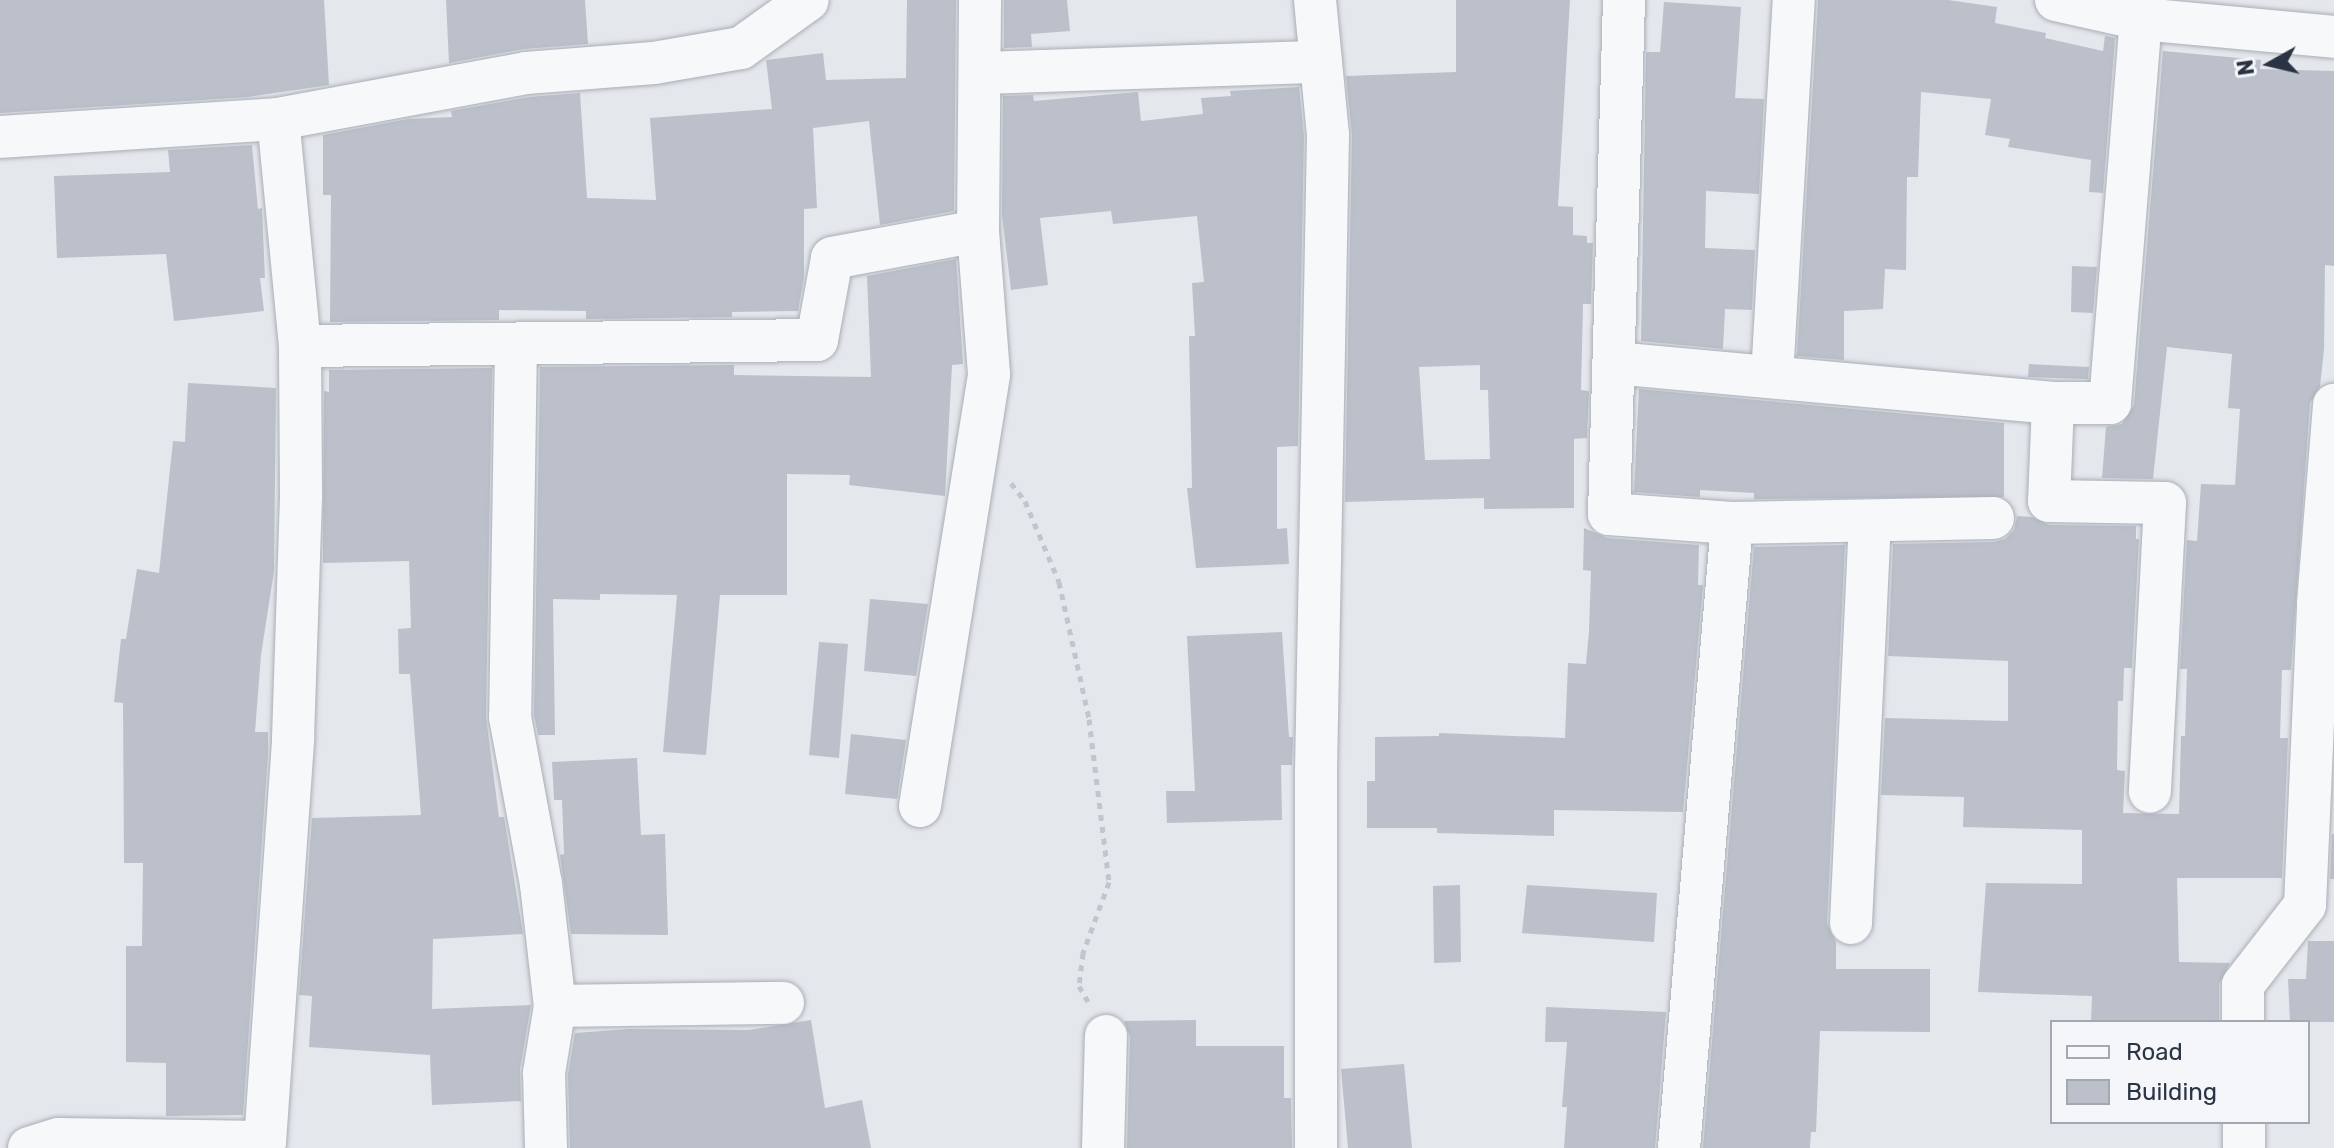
<!DOCTYPE html>
<html>
<head>
<meta charset="utf-8">
<style>
  body { margin:0 }
  #map { position:relative; width:2334px; height:1148px; overflow:hidden; background:#e4e7ec; font-family:Rubik,sans-serif }
  div>[style] { position:absolute }
  .building>* { inset:0; background:#bbc0ca }
  .path>* { height:5px; margin-top:-2.5px; transform-origin:0; background:repeating-linear-gradient(90deg,#c2c5cb 0 6px,transparent 0 12px) }
  .roads { filter:drop-shadow(0 0 2px #a9aeb7) drop-shadow(0 0 2px #a9aeb7) }
  .minor>* { height:42px; margin:-21px; padding:0 21px; transform-origin:21px; border-radius:21px; background:#f7f8fa }
  span { translate:-50% -50%; white-space:nowrap; text-align:center; line-height:1.15; -webkit-text-stroke:8px #f4f6f9; paint-order:stroke }
  .legend { position:absolute; left:2050px; top:1020px; width:260px; height:104px; box-sizing:border-box; background:#f4f6f9; border:2px solid #a4a8b1; margin:0; padding:10px 14px; list-style:none; font-size:24px; color:#2b3445 }
  .legend li { display:flex; align-items:center; gap:16px; height:40px }
  .legend b { width:40px; border:2px solid #a4a8b1 }
  .north { position:absolute; left:2230px; top:24px; width:80px; height:80px; -webkit-text-stroke:6px #f4f6f9; paint-order:stroke; rotate:262deg; font-size:22px; font-weight:700; line-height:32px; text-align:center; color:#2b3445 }
  .north::after { content:''; display:block; margin:auto; width:28px; height:36px; background:#2b3445; clip-path:polygon(50% 0,100% 100%,50% 72%,0 100%) }
</style>
</head>
<body>
<div id="map">
  <div class="building">
    <i style="clip-path:polygon(0 0,324px 0,329px 85px,248px 97px,0 113px)"></i>
    <i style="clip-path:polygon(446px 0,585px 0,588px 44px,524px 49px,449px 63px)"></i>
    <i style="clip-path:polygon(907px 0,956px 0,954px 211px,880px 225px,869px 121px,813px 128px,817px 208px,804px 209px,804px 277px,798px 311px,732px 312px,732px 317px,586px 319px,586px 311px,499px 310px,499px 320px,330px 322px,331px 195px,323px 195px,323px 135px,408px 119px,452px 117px,451px 111px,529px 97px,580px 93px,587px 198px,656px 200px,650px 118px,772px 109px,766px 60px,823px 53px,826px 80px,906px 78px)"></i>
    <i style="clip-path:polygon(1004px 0,1067px 0,1070px 31px,1031px 34px,1032px 47px,1004px 48px)"></i>
    <i style="clip-path:polygon(evenodd,1456px 0,1570px 0,1558px 206px,1573px 207px,1573px 235px,1587px 236px,1587px 243px,1593px 243px,1591px 304px,1583px 304px,1581px 390px,1589px 391px,1587px 438px,1574px 439px,1574px 508px,1484px 509px,1484px 498px,1345px 502px,1352px 135px,1346px 76px,1456px 72px,1456px 0,1480px 365px,1480px 390px,1488px 390px,1490px 459px,1425px 460px,1419px 367px,1480px 365px)"></i>
    <i style="clip-path:polygon(1818px 0,1948px 0,1997px 7px,1995px 23px,2046px 33px,2045px 38px,2103px 51px,2105px 36px,2115px 38px,2103px 193px,2089px 192px,2091px 160px,2008px 147px,2010px 139px,1985px 135px,1991px 99px,1921px 92px,1918px 177px,1907px 177px,1906px 270px,1885px 269px,1883px 309px,1844px 311px,1844px 360px,1797px 356px)"></i>
    <i style="clip-path:polygon(1664px 2px,1741px 7px,1735px 98px,1764px 99px,1759px 194px,1706px 191px,1705px 248px,1755px 250px,1752px 310px,1725px 309px,1723px 349px,1641px 341px,1646px 52px,1660px 52px)"></i>
    <i style="clip-path:polygon(2163px 51px,2261px 60px,2260px 69px,2334px 71px,2334px 266px,2325px 265px,2324px 349px,2320px 387px,2310px 403px,2291px 670px,2282px 670px,2280px 738px,2288px 738px,2282px 878px,2177px 878px,2179px 962px,2230px 963px,2219px 984px,2219px 1022px,2091px 1022px,2092px 996px,1978px 992px,1986px 883px,2082px 884px,2082px 830px,1963px 827px,1964px 797px,1881px 795px,1885px 718px,2008px 721px,2008px 661px,1888px 656px,1893px 544px,1994px 542px,2005px 539px,2014px 530px,2017px 516px,2032px 517px,2049px 525px,2136px 526px,2136px 539px,2139px 539px,2132px 668px,2124px 668px,2123px 701px,2118px 701px,2117px 770px,2125px 771px,2123px 813px,2179px 814px,2181px 736px,2185px 736px,2187px 669px,2180px 669px,2187px 540px,2197px 541px,2201px 484px,2235px 485px,2240px 409px,2228px 408px,2232px 354px,2167px 347px,2153px 479px,2102px 478px,2106px 427px,2122px 424px,2134px 405px)"></i>
    <i style="clip-path:polygon(1299px 87px,1304px 136px,1298px 446px,1277px 447px,1277px 529px,1287px 528px,1289px 564px,1196px 568px,1187px 488px,1192px 488px,1189px 336px,1195px 336px,1192px 283px,1204px 282px,1197px 216px,1113px 224px,1111px 211px,1040px 218px,1048px 285px,1011px 290px,1002px 215px,1003px 96px,1033px 95px,1034px 101px,1138px 92px,1141px 121px,1203px 114px,1201px 98px,1231px 96px,1230px 91px)"></i>
    <i style="clip-path:polygon(252px 145px,258px 209px,262px 208px,265px 278px,260px 278px,264px 311px,174px 321px,166px 254px,57px 258px,54px 176px,170px 172px,168px 150px)"></i>
    <i style="clip-path:polygon(956px 259px,963px 364px,952px 365px,945px 496px,849px 485px,850px 475px,787px 474px,787px 595px,720px 595px,706px 755px,663px 752px,677px 595px,600px 594px,600px 600px,553px 599px,555px 735px,538px 735px,534px 715px,540px 367px,734px 365px,734px 375px,871px 377px,867px 276px)"></i>
    <i style="clip-path:polygon(2072px 266px,2097px 267px,2093px 313px,2071px 312px)"></i>
    <i style="clip-path:polygon(2029px 364px,2089px 367px,2088px 379px,2028px 377px)"></i>
    <i style="clip-path:polygon(492px 368px,486px 717px,499px 817px,504px 817px,523px 934px,433px 939px,432px 1009px,531px 1005px,520px 1069px,521px 1101px,432px 1105px,430px 1055px,309px 1047px,312px 996px,299px 995px,312px 818px,421px 815px,410px 674px,399px 674px,398px 629px,411px 628px,409px 561px,323px 563px,324px 391px,329px 392px,329px 370px)"></i>
    <i style="clip-path:polygon(188px 383px,276px 388px,274px 571px,261px 655px,255px 732px,268px 732px,268px 753px,243px 1115px,166px 1116px,166px 1063px,126px 1062px,126px 946px,142px 946px,143px 863px,124px 863px,123px 703px,114px 702px,121px 639px,126px 639px,137px 569px,159px 573px,173px 441px,185px 442px)"></i>
    <i style="clip-path:polygon(1639px 389px,2004px 423px,2004px 497px,1754px 499px,1754px 493px,1700px 490px,1700px 497px,1634px 492px)"></i>
    <i style="clip-path:polygon(1584px 528px,1607px 538px,1699px 545px,1698px 585px,1703px 585px,1683px 812px,1554px 810px,1554px 836px,1437px 833px,1437px 828px,1367px 828px,1367px 781px,1375px 781px,1375px 737px,1439px 736px,1439px 733px,1565px 738px,1568px 663px,1586px 664px,1589px 631px,1591px 571px,1583px 570px)"></i>
    <i style="clip-path:polygon(1845px 545px,1827px 923px,1836px 942px,1836px 969px,1930px 969px,1930px 1032px,1820px 1031px,1816px 1132px,1811px 1132px,1810px 1148px,1703px 1148px,1754px 547px)"></i>
    <i style="clip-path:polygon(870px 599px,928px 604px,916px 676px,864px 671px)"></i>
    <i style="clip-path:polygon(1282px 632px,1289px 737px,1293px 737px,1292px 765px,1281px 765px,1282px 820px,1167px 823px,1166px 791px,1195px 791px,1187px 636px)"></i>
    <i style="clip-path:polygon(819px 642px,848px 644px,839px 758px,809px 755px)"></i>
    <i style="clip-path:polygon(851px 734px,906px 740px,897px 799px,845px 794px)"></i>
    <i style="clip-path:polygon(637px 758px,641px 835px,665px 834px,668px 935px,571px 934px,560px 855px,564px 854px,562px 800px,554px 800px,552px 762px)"></i>
    <i style="clip-path:polygon(2332px 834px,2334px 834px,2334px 879px,2330px 879px)"></i>
    <i style="clip-path:polygon(1460px 885px,1461px 962px,1434px 963px,1433px 886px)"></i>
    <i style="clip-path:polygon(1527px 885px,1657px 893px,1654px 942px,1522px 933px)"></i>
    <i style="clip-path:polygon(2308px 941px,2334px 941px,2334px 1022px,2290px 1022px,2288px 979px,2306px 979px)"></i>
    <i style="clip-path:polygon(1546px 1007px,1666px 1012px,1655px 1148px,1564px 1148px,1567px 1107px,1562px 1107px,1567px 1042px,1545px 1042px)"></i>
    <i style="clip-path:polygon(811px 1020px,825px 1108px,862px 1100px,871px 1148px,570px 1148px,568px 1075px,575px 1033px,629px 1029px,749px 1030px)"></i>
    <i style="clip-path:polygon(1196px 1020px,1196px 1046px,1284px 1046px,1284px 1098px,1291px 1098px,1292px 1148px,1127px 1148px,1130px 1037px,1124px 1021px)"></i>
    <i style="clip-path:polygon(1404px 1064px,1412px 1148px,1348px 1148px,1341px 1069px)"></i>
  </div>
  <div class="path">
    <i style="left:1011px;top:483px;width:23px;rotate:52deg"></i>
    <i style="left:1025px;top:501px;width:88px;rotate:67.2deg"></i>
    <i style="left:1059px;top:582px;width:140px;rotate:77.6deg"></i>
    <i style="left:1089px;top:719px;width:164px;rotate:83deg"></i>
    <i style="left:1109px;top:882px;width:76px;rotate:110.1deg"></i>
    <i style="left:1083px;top:953px;width:33px;rotate:97deg"></i>
    <i style="left:1079px;top:986px;width:22px;rotate:60deg"></i>
  </div>
  <div class="roads">
    <div class="minor">
      <i style="left:1315px;top:0;width:136px;rotate:84.5deg"></i>
      <i style="left:1328px;top:135px;width:637px;rotate:91.08deg"></i>
      <i style="left:1316px;top:772px;width:376px;rotate:90deg"></i>
      <i style="left:1624px;top:0;width:514px;rotate:91.67deg"></i>
      <i style="left:1609px;top:514px;width:123px;rotate:4.2deg"></i>
      <i style="left:1732px;top:523px;width:261px;rotate:-1.1deg"></i>
      <i style="left:2056px;top:0;width:87px;rotate:12.6deg"></i>
      <i style="left:2141px;top:19px;width:194px;rotate:5.3deg"></i>
      <i style="left:981px;top:73px;width:340px;rotate:-1.9deg"></i>
      <i style="left:0;top:137px;width:279px;rotate:-3.7deg"></i>
      <i style="left:278px;top:119px;width:252px;rotate:-10.5deg"></i>
      <i style="left:526px;top:73px;width:128px;rotate:-4.5deg"></i>
      <i style="left:654px;top:63px;width:88px;rotate:-9.8deg"></i>
      <i style="left:741px;top:48px;width:82px;rotate:-35.6deg"></i>
      <i style="left:516px;top:345px;width:372px;rotate:90.9deg"></i>
      <i style="left:510px;top:717px;width:170px;rotate:79.5deg"></i>
      <i style="left:541px;top:884px;width:123px;rotate:83.5deg"></i>
      <i style="left:555px;top:1006px;width:228px;rotate:-0.8deg"></i>
      <i style="left:300px;top:346px;width:517px;rotate:-0.66deg"></i>
      <i style="left:817px;top:340px;width:83px;rotate:-79.6deg"></i>
      <i style="left:832px;top:258px;width:148px;rotate:-10.5deg"></i>
      <i style="left:1614px;top:363px;width:441px;rotate:5.2deg"></i>
      <i style="left:2053px;top:403px;width:57px"></i>
      <i style="left:2110px;top:403px;width:385px;rotate:-85.4deg"></i>
      <i style="left:1772px;top:377px;width:378px;rotate:-86.7deg"></i>
      <i style="left:2053px;top:403px;width:98px;rotate:92.3deg"></i>
      <i style="left:2049px;top:501px;width:116px;rotate:1deg"></i>
      <i style="left:2165px;top:503px;width:289px;rotate:93deg"></i>
      <i style="left:920px;top:806px;width:437px;rotate:-80.9deg"></i>
      <i style="left:989px;top:374px;width:143px;rotate:-94.4deg"></i>
      <i style="left:978px;top:231px;width:231px;rotate:-89.5deg"></i>
      <i style="left:1851px;top:923px;width:401px;rotate:-87.3deg"></i>
      <i style="left:2243px;top:1022px;width:37px;rotate:-90deg"></i>
      <i style="left:2243px;top:985px;width:101px;rotate:-52.2deg"></i>
      <i style="left:2305px;top:905px;width:301px;rotate:-87.5deg"></i>
      <i style="left:2318px;top:604px;width:200px;rotate:-85.4deg"></i>
      <i style="left:2244px;top:1122px;width:26px;rotate:90deg"></i>
      <i style="left:29px;top:1148px;width:31px;rotate:-17deg"></i>
      <i style="left:59px;top:1139px;width:206px;rotate:0.8deg"></i>
      <i style="left:265px;top:1142px;width:405px;rotate:-86deg"></i>
      <i style="left:293px;top:738px;width:245px;rotate:-88.1deg"></i>
      <i style="left:301px;top:493px;width:147px;rotate:-90.4deg"></i>
      <i style="left:300px;top:346px;width:228px;rotate:-95.5deg"></i>
      <i style="left:546px;top:1148px;width:75px;rotate:-91.5deg"></i>
      <i style="left:544px;top:1073px;width:68px;rotate:-80.7deg"></i>
      <i style="left:1103px;top:1148px;width:112px;rotate:-88.5deg"></i>
      <i style="left:1679px;top:1148px;width:627px;rotate:-85.15deg"></i>
    </div>
  </div>
  <ul class="legend">
  <li><b style="height:10px;background:#f7f8fa"></b>Road</li>
  <li><b style="height:22px;background:#bbc0ca"></b>Building</li>
  </ul>
  <div class="north">N</div>
</div>
</body>
</html>
